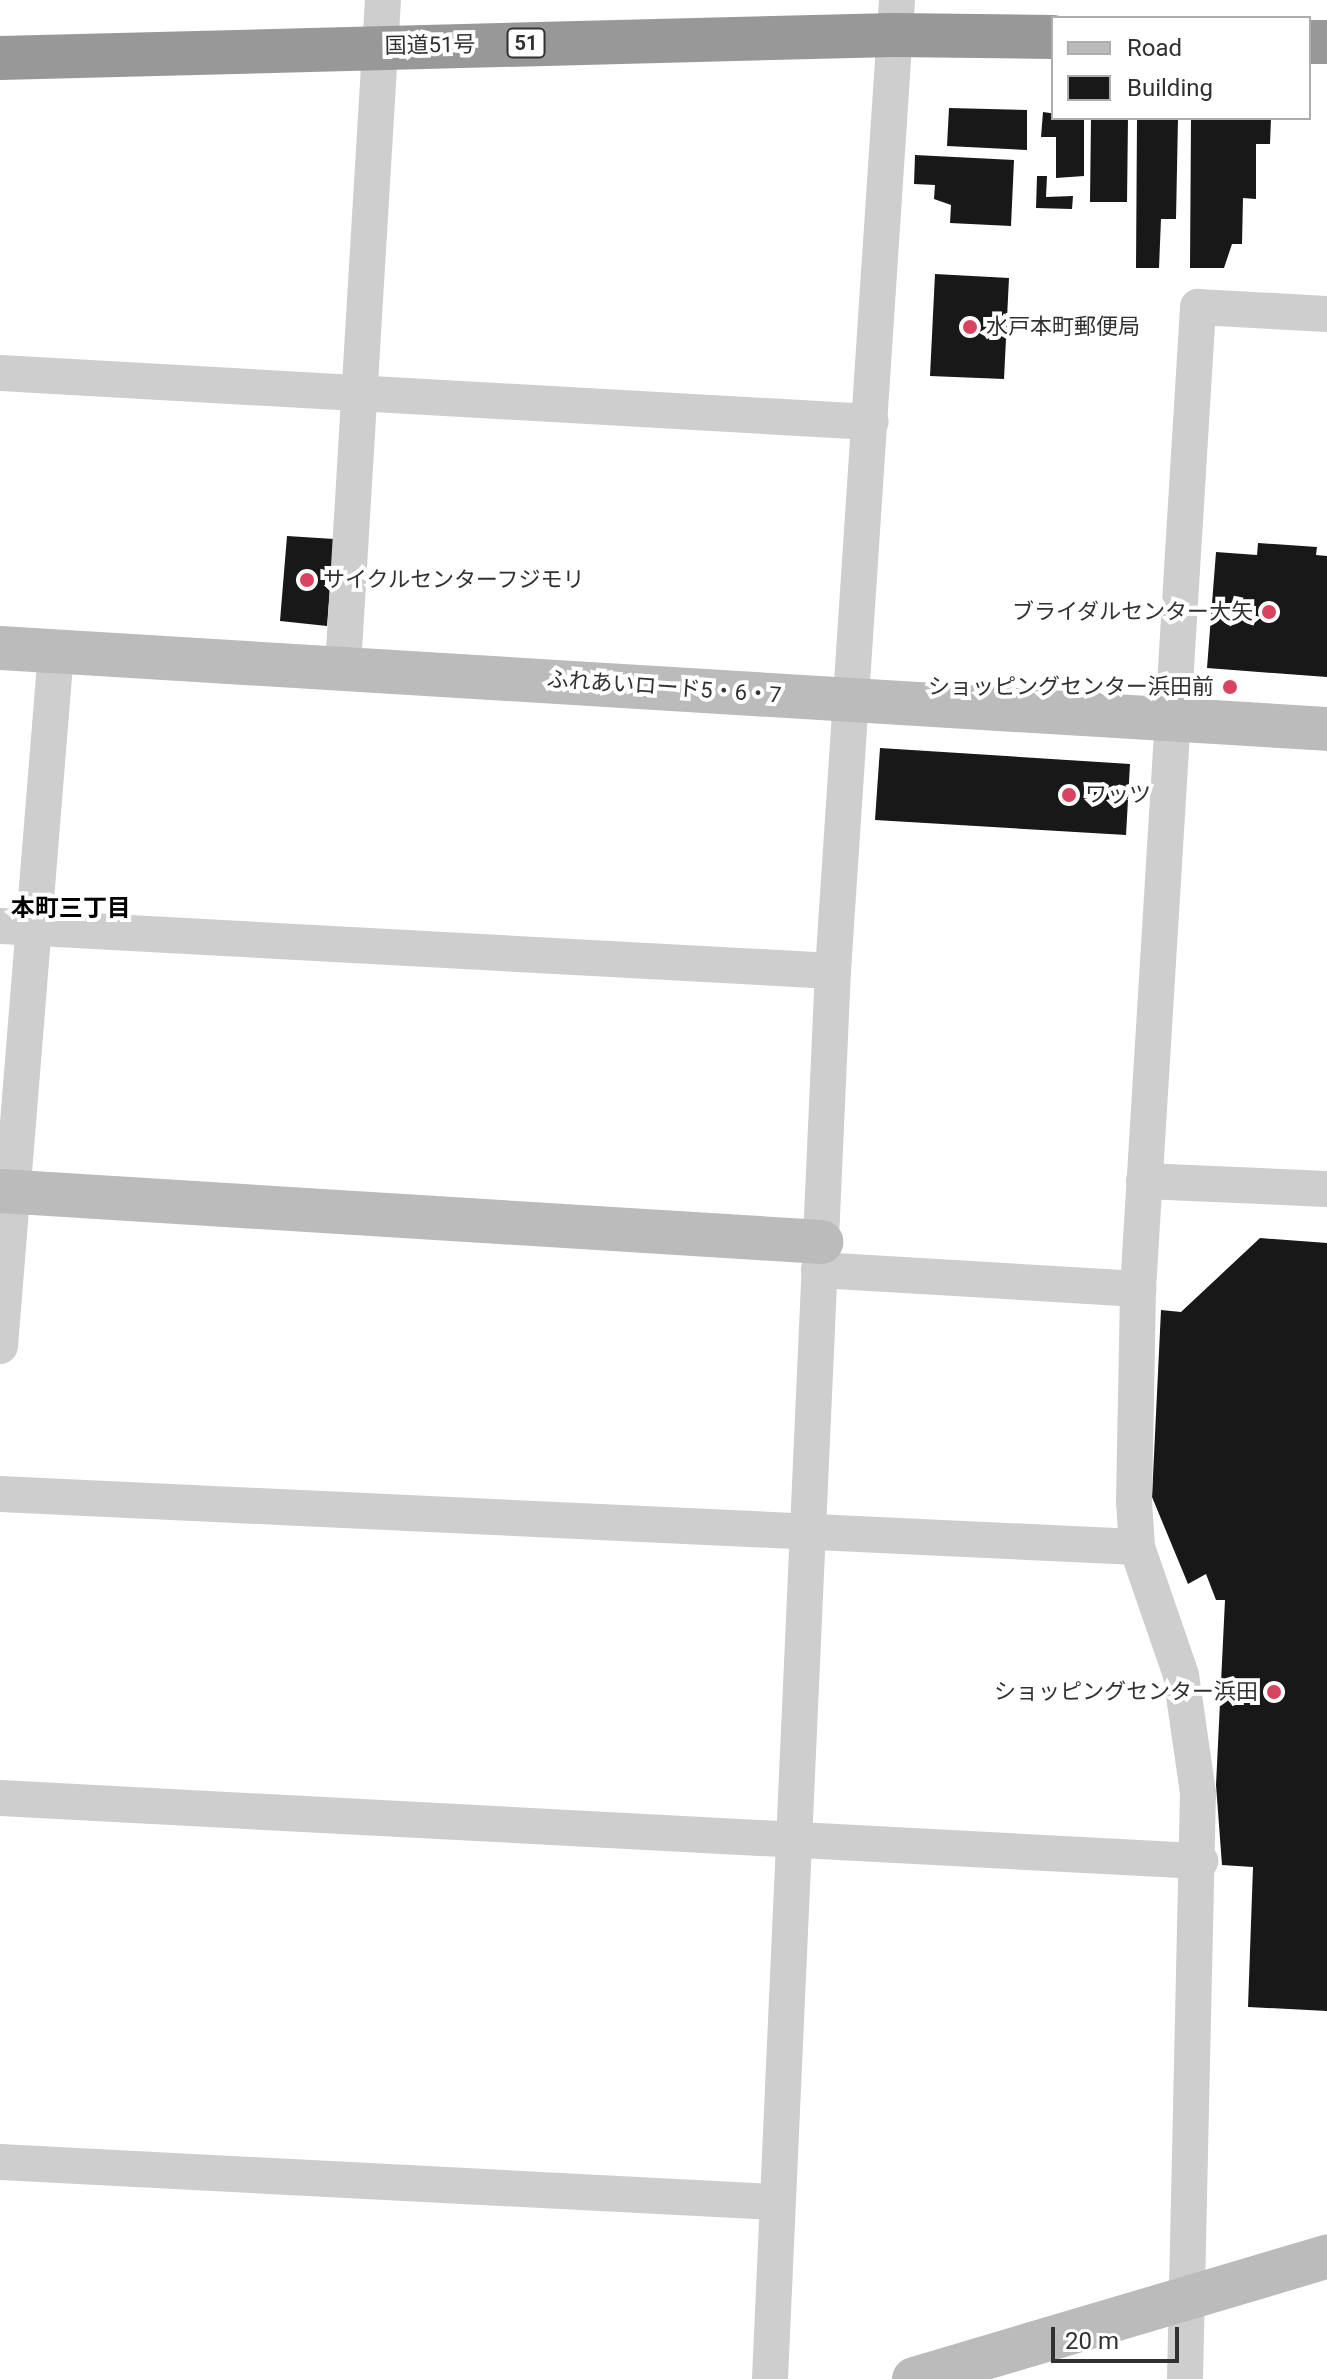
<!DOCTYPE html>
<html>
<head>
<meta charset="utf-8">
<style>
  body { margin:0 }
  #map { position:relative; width:1327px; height:2379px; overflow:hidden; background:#fff; font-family:Roboto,"Noto Sans JP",sans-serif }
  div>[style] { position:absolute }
  .building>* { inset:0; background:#181818 }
  .street>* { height:36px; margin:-18px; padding:0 18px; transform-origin:18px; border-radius:18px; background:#cecece }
  .secondary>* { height:44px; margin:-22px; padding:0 22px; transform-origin:22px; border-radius:22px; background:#bbb }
  .highway>* { height:44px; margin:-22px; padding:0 22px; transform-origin:22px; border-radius:22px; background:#989898 }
  .dots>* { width:22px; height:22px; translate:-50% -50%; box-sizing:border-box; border:4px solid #fff; border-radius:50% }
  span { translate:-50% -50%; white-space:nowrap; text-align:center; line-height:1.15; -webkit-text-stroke:8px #fff; paint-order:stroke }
  .shield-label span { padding:2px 6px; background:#fff; border:2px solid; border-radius:6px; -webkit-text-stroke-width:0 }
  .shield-label { font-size:20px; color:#313131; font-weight:700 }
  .street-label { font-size:22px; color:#313131 }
  .poi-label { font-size:22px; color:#313131 }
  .left { translate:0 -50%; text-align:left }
  .right { translate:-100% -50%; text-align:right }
  .neighbourhood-label { font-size:24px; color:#000; font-weight:700 }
  .legend { position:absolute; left:1051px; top:16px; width:260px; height:104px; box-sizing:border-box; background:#fff; border:2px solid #adadad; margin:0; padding:10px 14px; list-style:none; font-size:24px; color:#313131 }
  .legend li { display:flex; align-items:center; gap:16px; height:40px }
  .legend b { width:40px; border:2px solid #adadad }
  .scale { position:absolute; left:1051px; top:2327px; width:128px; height:36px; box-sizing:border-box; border:4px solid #313131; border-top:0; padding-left:10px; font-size:24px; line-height:28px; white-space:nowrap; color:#313131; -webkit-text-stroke:6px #fff; paint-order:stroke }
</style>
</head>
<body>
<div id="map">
  <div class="building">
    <i style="clip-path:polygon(949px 108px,1027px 110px,1027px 150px,947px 146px)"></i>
    <i style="clip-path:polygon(1043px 112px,1084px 118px,1084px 176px,1056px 178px,1056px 137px,1041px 137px)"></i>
    <i style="clip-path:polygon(1091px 118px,1128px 118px,1127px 202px,1090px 202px)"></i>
    <i style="clip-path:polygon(1137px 118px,1178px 118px,1176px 219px,1161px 219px,1159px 268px,1136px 268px)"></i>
    <i style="clip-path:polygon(1191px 118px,1271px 118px,1270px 144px,1256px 144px,1256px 199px,1243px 198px,1242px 244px,1232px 244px,1224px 268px,1190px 268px)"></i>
    <i style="clip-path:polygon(915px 155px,1014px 160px,1011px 226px,950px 223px,951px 205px,934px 199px,935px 185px,914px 184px)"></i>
    <i style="clip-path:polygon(1037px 176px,1047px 176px,1046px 197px,1073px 196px,1072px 209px,1036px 208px)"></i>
    <i style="clip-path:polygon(935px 274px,1009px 278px,1004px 379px,930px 376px)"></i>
    <i style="clip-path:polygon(287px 536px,334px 539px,327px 626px,280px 621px)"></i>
    <i style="clip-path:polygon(1258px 543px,1317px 547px,1316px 555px,1327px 556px,1327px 677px,1207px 668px,1216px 552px,1257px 555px)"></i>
    <i style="clip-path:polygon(880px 748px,1130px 764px,1126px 835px,875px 820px)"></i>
    <i style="clip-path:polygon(1260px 1238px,1327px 1243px,1327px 2011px,1248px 2007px,1253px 1867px,1222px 1865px,1216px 1785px,1225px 1600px,1216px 1600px,1206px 1574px,1188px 1584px,1152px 1497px,1161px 1310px,1181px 1312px)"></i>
  </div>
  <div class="street">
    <i style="left:0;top:373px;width:872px;rotate:3.22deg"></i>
    <i style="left:343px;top:667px;width:668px;rotate:-86.57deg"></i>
    <i style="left:0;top:926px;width:834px;rotate:3.09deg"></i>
    <i style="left:1144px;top:1181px;width:183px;rotate:2.5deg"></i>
    <i style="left:819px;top:1270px;width:320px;rotate:3.4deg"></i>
    <i style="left:0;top:1346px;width:697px;rotate:-85.39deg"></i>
    <i style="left:0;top:1494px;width:1138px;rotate:2.67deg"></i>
    <i style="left:0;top:1798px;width:1202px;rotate:3.01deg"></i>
    <i style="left:0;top:2162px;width:774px;rotate:2.96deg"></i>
    <i style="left:770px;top:2379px;width:1409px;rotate:-87.44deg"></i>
    <i style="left:833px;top:971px;width:973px;rotate:-86.23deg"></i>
    <i style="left:1185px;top:2379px;width:586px;rotate:-88.73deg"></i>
    <i style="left:1198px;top:1793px;width:119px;rotate:-98.2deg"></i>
    <i style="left:1181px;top:1675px;width:135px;rotate:-109deg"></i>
    <i style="left:1137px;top:1547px;width:46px;rotate:-93.7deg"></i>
    <i style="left:1134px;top:1501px;width:212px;rotate:-88.9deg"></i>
    <i style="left:1138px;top:1289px;width:984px;rotate:-86.5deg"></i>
    <i style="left:1198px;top:307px;width:129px;rotate:3.1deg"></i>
  </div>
  <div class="secondary">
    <i style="left:0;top:648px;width:1329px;rotate:3.49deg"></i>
    <i style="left:0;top:1191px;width:823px;rotate:3.55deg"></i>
    <i style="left:914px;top:2379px;width:431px;rotate:-16.5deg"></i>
  </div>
  <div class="highway">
    <i style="left:1309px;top:42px;width:18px"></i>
    <i style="left:0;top:58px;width:893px;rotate:-1.48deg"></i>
    <i style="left:893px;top:35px;width:160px;rotate:0.7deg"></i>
  </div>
  <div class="dots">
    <i style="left:970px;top:327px;background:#d84460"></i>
    <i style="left:307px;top:580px;background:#d84460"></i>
    <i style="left:1269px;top:612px;background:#d84460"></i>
    <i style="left:1230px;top:687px;background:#d84460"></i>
    <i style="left:1069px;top:795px;background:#d84460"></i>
    <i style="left:1274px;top:1692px;background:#d84460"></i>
  </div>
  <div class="shield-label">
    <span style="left:526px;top:43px">51</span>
  </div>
  <div class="street-label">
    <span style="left:430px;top:45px;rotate:-1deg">国道51号</span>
    <span style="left:664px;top:687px;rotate:4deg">ふれあいロード5・6・7</span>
  </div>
  <div class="poi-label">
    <span class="left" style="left:986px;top:327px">水戸本町郵便局</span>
    <span class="left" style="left:323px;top:580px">サイクルセンターフジモリ</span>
    <span class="right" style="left:1253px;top:612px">ブライダルセンター大矢</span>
    <span class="right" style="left:1214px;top:687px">ショッピングセンター浜田前</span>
    <span class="left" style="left:1085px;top:795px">ワッツ</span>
    <span class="right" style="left:1258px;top:1692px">ショッピングセンター浜田</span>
  </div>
  <div class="neighbourhood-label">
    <span style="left:71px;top:909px">本町三丁目</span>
  </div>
  <ul class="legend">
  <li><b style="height:10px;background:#bbb"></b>Road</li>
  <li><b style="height:22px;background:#181818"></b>Building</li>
  </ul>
  <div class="scale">20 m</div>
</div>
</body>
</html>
